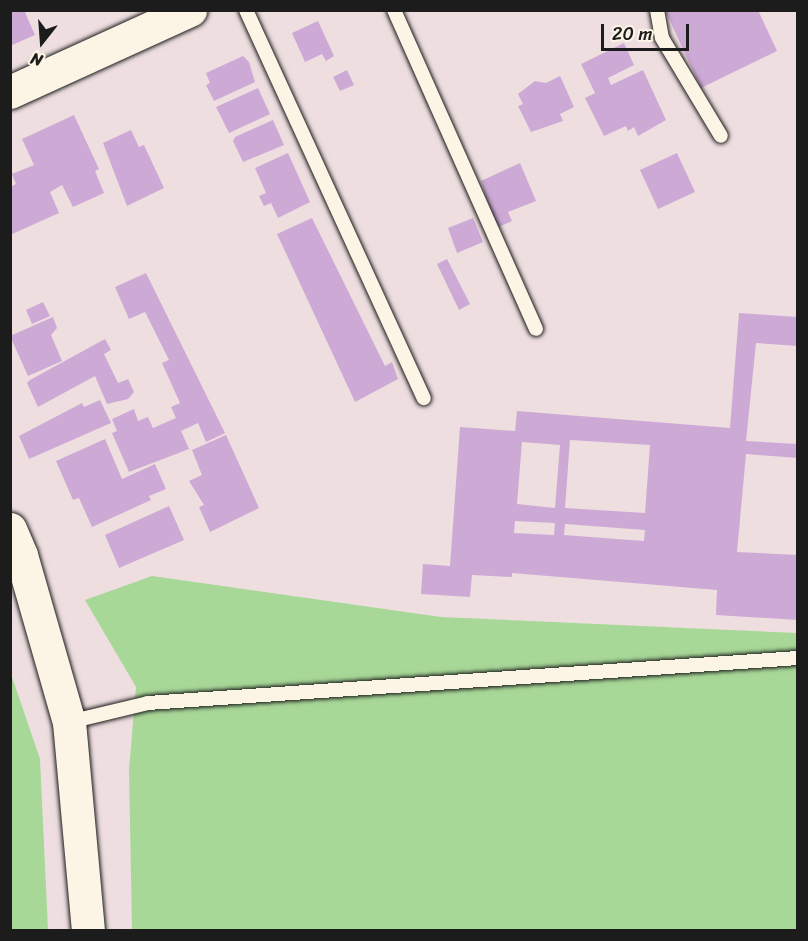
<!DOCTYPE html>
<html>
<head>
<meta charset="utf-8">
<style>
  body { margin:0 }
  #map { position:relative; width:808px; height:941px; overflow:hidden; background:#eedee0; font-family:Sriracha,sans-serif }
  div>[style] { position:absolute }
  .green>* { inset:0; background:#a8d898 }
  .building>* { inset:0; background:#cdaad5 }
  .roads { filter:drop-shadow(0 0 2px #1c1c1c) drop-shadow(0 0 2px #1c1c1c) }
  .lane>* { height:14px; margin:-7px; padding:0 7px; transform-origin:7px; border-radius:7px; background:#fcf5e5 }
  .secondary>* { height:33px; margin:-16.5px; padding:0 16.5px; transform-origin:16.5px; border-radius:16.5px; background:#fcf5e5 }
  span { translate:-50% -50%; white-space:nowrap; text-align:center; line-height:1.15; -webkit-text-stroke:5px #fcf5e5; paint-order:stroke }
  .frame { position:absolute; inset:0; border:12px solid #1c1c1c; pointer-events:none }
  .north { position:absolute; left:12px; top:12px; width:60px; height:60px; -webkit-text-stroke:4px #fcf5e5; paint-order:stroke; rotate:197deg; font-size:16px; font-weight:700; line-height:24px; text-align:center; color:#1c1c1c }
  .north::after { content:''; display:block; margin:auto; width:21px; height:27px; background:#1c1c1c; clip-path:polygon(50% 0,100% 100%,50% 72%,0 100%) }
  .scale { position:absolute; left:601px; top:24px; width:88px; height:27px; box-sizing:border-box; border:3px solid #1c1c1c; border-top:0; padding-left:8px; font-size:18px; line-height:21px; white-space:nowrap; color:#1c1c1c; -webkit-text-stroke:4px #fcf5e5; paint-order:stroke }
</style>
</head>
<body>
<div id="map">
  <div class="green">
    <i style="clip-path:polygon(152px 576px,441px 617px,797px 633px,797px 930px,132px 930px,129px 770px,136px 687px,85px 600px)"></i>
    <i style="clip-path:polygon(11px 674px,40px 759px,48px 930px,11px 930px)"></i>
  </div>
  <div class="building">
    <i style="clip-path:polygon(10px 10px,24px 10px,35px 35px,10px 46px)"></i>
    <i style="clip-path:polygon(665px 10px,758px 10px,777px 51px,701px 88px)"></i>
    <i style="clip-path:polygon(318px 21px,334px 56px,326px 61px,322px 54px,305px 62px,292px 33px)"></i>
    <i style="clip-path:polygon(624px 43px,634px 65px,608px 78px,611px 85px,643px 70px,666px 120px,638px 136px,634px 127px,628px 131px,626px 126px,604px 136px,585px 98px,595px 93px,581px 64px)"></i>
    <i style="clip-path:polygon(243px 56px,249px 62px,255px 82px,214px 101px,206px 85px,210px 83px,206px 73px)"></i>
    <i style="clip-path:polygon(347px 70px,354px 85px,340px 91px,333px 77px)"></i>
    <i style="clip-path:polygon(560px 76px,574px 107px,560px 114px,563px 121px,531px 132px,518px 106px,523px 104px,518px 94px,535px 81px,546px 83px)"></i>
    <i style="clip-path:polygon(258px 88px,270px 114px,229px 133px,216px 107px)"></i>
    <i style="clip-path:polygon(74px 115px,99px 169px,95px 171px,104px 193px,73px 207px,62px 185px,50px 192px,59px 213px,10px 235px,10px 187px,16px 184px,12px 174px,34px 165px,22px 139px)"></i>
    <i style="clip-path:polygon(273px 120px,284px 145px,243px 162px,233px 141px,235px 137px)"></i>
    <i style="clip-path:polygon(131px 130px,139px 147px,144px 145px,164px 188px,127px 206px,103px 143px)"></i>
    <i style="clip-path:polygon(288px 153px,310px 202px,278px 218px,271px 203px,264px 206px,259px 196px,266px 193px,255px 168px)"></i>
    <i style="clip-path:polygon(677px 153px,695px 192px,658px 209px,640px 170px)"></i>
    <i style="clip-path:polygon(520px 163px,536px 201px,508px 212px,512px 221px,496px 228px,481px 181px)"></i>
    <i style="clip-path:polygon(312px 218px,385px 366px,392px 362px,398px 379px,355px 402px,277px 234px)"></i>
    <i style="clip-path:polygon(473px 218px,483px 242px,457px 253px,448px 228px)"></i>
    <i style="clip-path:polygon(447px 259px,470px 304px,459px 310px,437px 264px)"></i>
    <i style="clip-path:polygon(146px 273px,225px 433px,206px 442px,198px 423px,181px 431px,189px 449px,129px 472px,112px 433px,117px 431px,112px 419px,134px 409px,138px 421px,148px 417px,153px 428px,176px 418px,171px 407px,180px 403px,162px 363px,169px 360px,145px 312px,129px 319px,115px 287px)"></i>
    <i style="clip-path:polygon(43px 302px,50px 316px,32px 324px,26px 310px)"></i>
    <i style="clip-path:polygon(evenodd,739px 313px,798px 317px,798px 346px,756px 343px,746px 441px,798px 444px,798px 458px,746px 454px,737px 552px,798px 555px,798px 620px,716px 615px,717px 590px,512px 573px,512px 577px,472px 575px,470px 597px,421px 594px,423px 564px,450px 566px,460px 427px,515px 431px,517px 411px,730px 428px,739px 313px,570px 440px,650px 445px,645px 513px,565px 508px,570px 440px,739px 313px,522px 442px,560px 445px,555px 508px,517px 504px,522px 442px,739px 313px,515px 521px,555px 523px,554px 535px,514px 533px,515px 521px,739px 313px,565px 524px,645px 530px,644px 541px,564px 535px,565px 524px)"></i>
    <i style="clip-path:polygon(53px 317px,57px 328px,51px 335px,62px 361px,28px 376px,10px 336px)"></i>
    <i style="clip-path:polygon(105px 339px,111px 350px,104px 354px,118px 383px,128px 379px,134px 392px,128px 399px,107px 404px,95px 376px,38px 407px,27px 383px,30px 380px)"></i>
    <i style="clip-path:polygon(100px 400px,111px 423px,29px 459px,19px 436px,82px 403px,84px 407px)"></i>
    <i style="clip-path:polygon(226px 435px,259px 508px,210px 532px,199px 507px,204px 505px,189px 481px,202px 475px,192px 450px)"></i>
    <i style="clip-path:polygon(105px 439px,122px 479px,155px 464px,166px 489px,149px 496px,151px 500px,92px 527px,79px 498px,73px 500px,56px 461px)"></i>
    <i style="clip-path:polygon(169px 506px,184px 540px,119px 568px,105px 535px)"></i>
  </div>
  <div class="roads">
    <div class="lane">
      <i style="left:246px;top:10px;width:427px;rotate:65.4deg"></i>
      <i style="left:394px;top:10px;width:349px;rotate:66deg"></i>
      <i style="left:657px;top:10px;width:28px;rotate:80deg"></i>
      <i style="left:662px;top:38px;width:114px;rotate:59deg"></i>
      <i style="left:69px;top:722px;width:81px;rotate:-13.5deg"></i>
      <i style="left:148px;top:703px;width:652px;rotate:-3.96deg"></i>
    </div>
    <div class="secondary">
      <i style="left:10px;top:92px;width:198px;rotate:-24.5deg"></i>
      <i style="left:10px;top:529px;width:28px;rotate:67deg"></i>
      <i style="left:21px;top:555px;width:174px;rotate:74deg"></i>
      <i style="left:69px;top:722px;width:209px;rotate:84.8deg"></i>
    </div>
  </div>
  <div class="frame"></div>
  <div class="north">N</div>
  <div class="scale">20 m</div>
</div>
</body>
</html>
